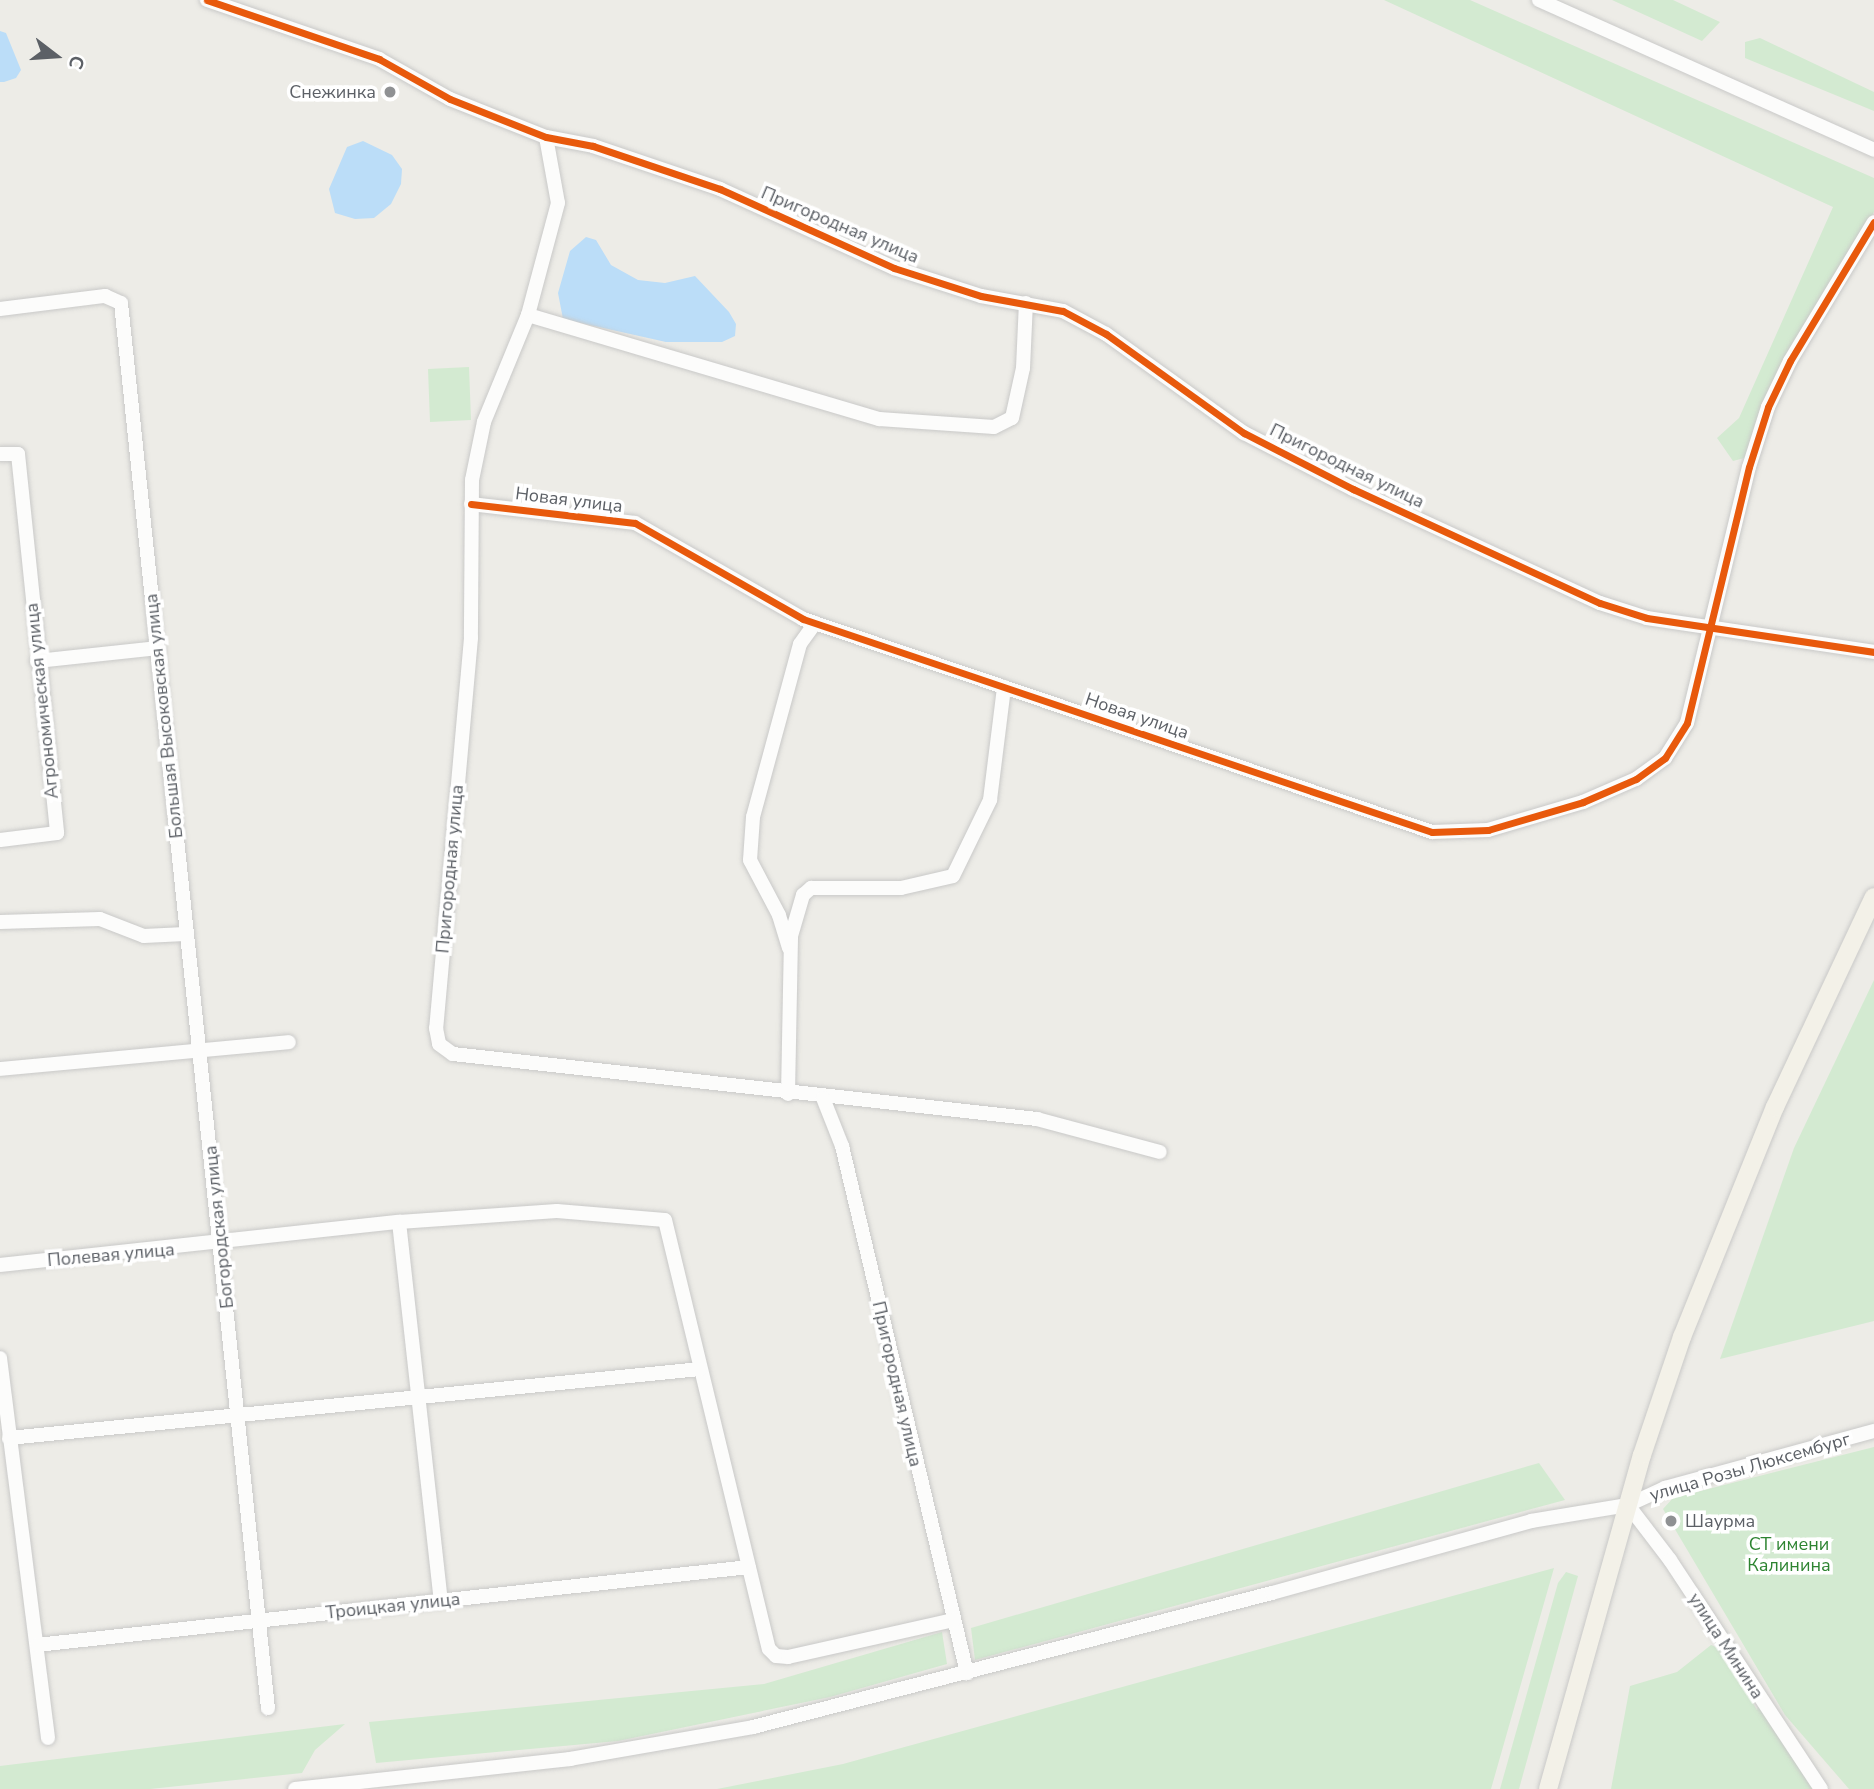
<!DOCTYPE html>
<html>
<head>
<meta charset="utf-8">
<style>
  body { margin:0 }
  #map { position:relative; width:1874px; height:1789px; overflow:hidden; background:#edece7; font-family:"Nunito Sans",sans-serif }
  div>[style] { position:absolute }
  .green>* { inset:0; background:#d3ead1 }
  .water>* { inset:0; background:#bbddf8 }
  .roads { filter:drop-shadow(0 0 2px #c9c9c8) drop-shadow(0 0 2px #c9c9c8) }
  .minor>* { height:14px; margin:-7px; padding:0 7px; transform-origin:7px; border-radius:7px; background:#fcfcfb }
  .major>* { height:18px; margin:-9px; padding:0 9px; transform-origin:9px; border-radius:9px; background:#f3f1e8 }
  .cycleway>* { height:7px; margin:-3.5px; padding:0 3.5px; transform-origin:3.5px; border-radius:3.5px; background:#e8590c }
  .dots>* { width:19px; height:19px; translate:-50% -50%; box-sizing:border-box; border:4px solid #fff; border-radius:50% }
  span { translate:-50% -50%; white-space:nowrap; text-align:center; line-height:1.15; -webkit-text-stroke:7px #fff; paint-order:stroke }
  .poi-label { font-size:18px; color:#5c6066 }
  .right { translate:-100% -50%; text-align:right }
  .left { translate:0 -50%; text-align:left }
  .street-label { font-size:18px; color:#5c6066 }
  .park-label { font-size:18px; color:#2d8431 }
  .north { position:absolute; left:21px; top:21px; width:70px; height:70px; -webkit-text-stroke:5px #fff; paint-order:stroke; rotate:107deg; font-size:19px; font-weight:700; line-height:28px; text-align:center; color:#5c6066 }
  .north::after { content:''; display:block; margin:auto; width:24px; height:32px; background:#5c6066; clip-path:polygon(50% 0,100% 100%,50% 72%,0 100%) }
</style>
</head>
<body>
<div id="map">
  <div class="green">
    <i style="clip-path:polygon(1384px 0,1470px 0,1874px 178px,1874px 212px,1776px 381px,1748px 457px,1733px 461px,1717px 438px,1739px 418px,1833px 207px)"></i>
    <i style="clip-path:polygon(1612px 0,1673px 0,1720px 22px,1702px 41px)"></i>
    <i style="clip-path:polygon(1760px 38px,1874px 92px,1874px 111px,1745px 58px,1745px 42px)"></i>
    <i style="clip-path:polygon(469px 367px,471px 420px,430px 422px,428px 369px)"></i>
    <i style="clip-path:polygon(1874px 980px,1874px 1321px,1720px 1359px,1794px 1148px)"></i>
    <i style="clip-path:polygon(1874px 1447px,1874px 1789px,1849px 1789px,1785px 1715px,1663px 1509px,1673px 1498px)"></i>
    <i style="clip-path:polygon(1539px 1463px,1565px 1500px,975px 1660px,971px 1628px)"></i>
    <i style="clip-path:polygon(1554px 1568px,1491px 1789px,717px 1789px,843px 1764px)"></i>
    <i style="clip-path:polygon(1566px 1572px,1578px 1576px,1519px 1789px,1500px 1789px,1558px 1583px)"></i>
    <i style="clip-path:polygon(942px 1632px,947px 1664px,830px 1697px,618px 1741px,376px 1763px,369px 1722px,764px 1684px)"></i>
    <i style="clip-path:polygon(1711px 1645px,1721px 1649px,1757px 1710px,1760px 1701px,1822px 1789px,1611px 1789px,1630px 1686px,1677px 1672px)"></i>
    <i style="clip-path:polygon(345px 1724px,315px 1750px,302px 1773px,150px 1789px,0 1789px,0 1766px)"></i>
  </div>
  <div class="water">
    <i style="clip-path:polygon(0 31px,6px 33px,21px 70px,16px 78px,4px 82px,0 82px)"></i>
    <i style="clip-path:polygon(363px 141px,392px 155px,402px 169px,401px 184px,391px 204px,374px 218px,355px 219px,335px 213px,329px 189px,347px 147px)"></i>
    <i style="clip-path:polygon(586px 237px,596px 240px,611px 265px,638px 280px,665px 283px,695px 276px,729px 312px,736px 324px,735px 336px,722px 342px,666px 342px,563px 319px,558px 293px,570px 251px)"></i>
  </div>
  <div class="roads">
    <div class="minor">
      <i style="left:207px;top:0;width:182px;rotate:18.9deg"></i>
      <i style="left:379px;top:59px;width:81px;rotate:29.4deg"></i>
      <i style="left:450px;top:99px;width:103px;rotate:21.6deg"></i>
      <i style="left:546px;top:137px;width:48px;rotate:10.8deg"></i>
      <i style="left:593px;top:146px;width:134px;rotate:18.7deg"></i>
      <i style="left:720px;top:189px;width:191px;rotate:24.4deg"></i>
      <i style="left:894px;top:268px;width:91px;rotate:17.8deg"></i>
      <i style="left:981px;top:296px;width:83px;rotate:10.4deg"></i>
      <i style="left:1063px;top:311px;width:49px;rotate:28.1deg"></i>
      <i style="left:1106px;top:334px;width:170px;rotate:35.7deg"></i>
      <i style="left:1244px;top:433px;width:123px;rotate:27.2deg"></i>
      <i style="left:1353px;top:489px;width:272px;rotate:24.8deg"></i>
      <i style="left:1600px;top:603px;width:49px;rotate:17.7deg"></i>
      <i style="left:1647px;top:618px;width:230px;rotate:8.5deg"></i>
      <i style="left:1539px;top:0;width:367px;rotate:24.1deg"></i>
      <i style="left:546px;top:137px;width:67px;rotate:79.7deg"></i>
      <i style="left:558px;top:203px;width:116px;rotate:105deg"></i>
      <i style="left:528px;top:315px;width:116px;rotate:112.4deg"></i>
      <i style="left:484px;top:422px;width:59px;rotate:101.7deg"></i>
      <i style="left:472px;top:480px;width:158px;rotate:90.4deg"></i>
      <i style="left:471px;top:638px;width:392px;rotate:95.1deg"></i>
      <i style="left:436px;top:1028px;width:16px;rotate:79deg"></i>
      <i style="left:439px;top:1044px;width:17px;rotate:36deg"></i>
      <i style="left:453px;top:1054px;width:588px;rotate:6.35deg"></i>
      <i style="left:1037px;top:1119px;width:127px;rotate:15deg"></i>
      <i style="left:0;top:309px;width:106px;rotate:-7.1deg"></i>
      <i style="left:105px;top:296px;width:17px;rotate:24deg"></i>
      <i style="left:121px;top:303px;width:1413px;rotate:84.03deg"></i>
      <i style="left:528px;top:315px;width:366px;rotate:16.5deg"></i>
      <i style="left:879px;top:419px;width:115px;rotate:4deg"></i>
      <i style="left:994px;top:427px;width:20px;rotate:-27deg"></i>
      <i style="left:1012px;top:418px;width:51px;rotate:-77.6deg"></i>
      <i style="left:1023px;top:368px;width:65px;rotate:-87.4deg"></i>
      <i style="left:0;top:454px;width:18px"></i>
      <i style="left:18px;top:454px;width:381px;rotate:84.1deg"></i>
      <i style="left:57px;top:833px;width:57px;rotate:173deg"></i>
      <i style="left:471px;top:504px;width:165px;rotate:6.6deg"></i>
      <i style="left:635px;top:523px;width:193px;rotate:29.7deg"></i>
      <i style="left:803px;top:619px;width:664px;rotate:18.71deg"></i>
      <i style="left:1432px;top:832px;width:56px;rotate:-2deg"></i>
      <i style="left:1488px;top:830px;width:99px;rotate:-16.4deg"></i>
      <i style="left:1583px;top:802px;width:58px;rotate:-23.5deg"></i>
      <i style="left:1636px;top:779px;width:36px;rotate:-36deg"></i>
      <i style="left:1665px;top:758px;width:41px;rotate:-57.8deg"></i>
      <i style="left:1687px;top:723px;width:263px;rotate:-76.4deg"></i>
      <i style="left:1749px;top:467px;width:63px;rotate:-72.4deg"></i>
      <i style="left:1768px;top:407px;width:51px;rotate:-64.4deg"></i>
      <i style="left:1790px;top:361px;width:162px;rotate:-58.9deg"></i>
      <i style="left:37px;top:661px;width:122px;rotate:-6.1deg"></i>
      <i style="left:0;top:922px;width:100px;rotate:-1.7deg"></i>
      <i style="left:100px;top:919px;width:47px;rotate:21.1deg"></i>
      <i style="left:144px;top:936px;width:41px;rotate:-2.8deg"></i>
      <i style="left:789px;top:948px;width:34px;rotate:-107deg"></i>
      <i style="left:779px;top:915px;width:62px;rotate:-117.8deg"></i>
      <i style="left:750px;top:860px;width:43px;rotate:-86deg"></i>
      <i style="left:753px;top:817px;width:179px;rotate:-74.8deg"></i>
      <i style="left:800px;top:644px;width:26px;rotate:-54deg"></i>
      <i style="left:0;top:1069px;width:290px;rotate:-5.3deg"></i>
      <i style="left:788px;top:1094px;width:158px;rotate:-88.9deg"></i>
      <i style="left:791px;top:936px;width:43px;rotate:-73.7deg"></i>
      <i style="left:803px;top:895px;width:11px;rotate:-41deg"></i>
      <i style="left:811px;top:888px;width:90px"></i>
      <i style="left:901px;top:888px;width:53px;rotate:-13deg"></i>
      <i style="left:953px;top:876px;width:85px;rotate:-64deg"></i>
      <i style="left:990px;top:800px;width:114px;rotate:-82.9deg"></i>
      <i style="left:823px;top:1098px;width:52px;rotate:68.4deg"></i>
      <i style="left:842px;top:1146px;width:542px;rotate:76.66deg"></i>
      <i style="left:399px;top:1222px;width:381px;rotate:83.7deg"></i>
      <i style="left:0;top:1265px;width:401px;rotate:-6.2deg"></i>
      <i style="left:399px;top:1222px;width:158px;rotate:-4deg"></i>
      <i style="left:557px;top:1211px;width:108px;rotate:4.8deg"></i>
      <i style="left:665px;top:1220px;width:441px;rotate:76.4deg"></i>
      <i style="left:769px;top:1649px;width:10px;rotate:45deg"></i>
      <i style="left:776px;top:1656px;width:12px;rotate:5deg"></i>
      <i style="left:788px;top:1657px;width:170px;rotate:-12.6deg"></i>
      <i style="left:0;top:1358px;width:383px;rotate:82.8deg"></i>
      <i style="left:9px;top:1438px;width:694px;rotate:-5.7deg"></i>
      <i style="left:1628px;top:1505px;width:69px;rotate:52.6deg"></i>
      <i style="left:1670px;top:1560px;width:274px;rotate:56.6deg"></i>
      <i style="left:37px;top:1645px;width:716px;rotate:-6.25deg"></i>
      <i style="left:295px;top:1789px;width:277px;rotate:-6.2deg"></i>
      <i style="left:570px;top:1759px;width:186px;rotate:-9.9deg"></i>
      <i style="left:753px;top:1727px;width:536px;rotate:-14.48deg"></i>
      <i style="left:1272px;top:1593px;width:269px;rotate:-15.5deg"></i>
      <i style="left:1531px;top:1521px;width:98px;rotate:-9.4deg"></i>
      <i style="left:1628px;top:1505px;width:41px;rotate:-24.7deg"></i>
      <i style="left:1665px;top:1488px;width:217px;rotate:-15.3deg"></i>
    </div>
    <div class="major">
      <i style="left:1548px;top:1789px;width:347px;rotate:-74.3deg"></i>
      <i style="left:1642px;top:1455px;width:125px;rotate:-71.3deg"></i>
      <i style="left:1682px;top:1337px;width:248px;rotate:-68deg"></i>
      <i style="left:1775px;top:1107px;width:232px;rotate:-64.8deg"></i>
    </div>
  </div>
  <div class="cycleway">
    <i style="left:207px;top:0;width:182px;rotate:18.9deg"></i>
    <i style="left:379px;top:59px;width:81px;rotate:29.4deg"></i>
    <i style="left:450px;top:99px;width:103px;rotate:21.6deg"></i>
    <i style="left:546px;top:137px;width:48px;rotate:10.8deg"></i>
    <i style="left:593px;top:146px;width:134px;rotate:18.7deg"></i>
    <i style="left:720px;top:189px;width:191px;rotate:24.4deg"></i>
    <i style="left:894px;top:268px;width:91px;rotate:17.8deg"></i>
    <i style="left:981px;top:296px;width:83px;rotate:10.4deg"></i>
    <i style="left:1063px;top:311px;width:49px;rotate:28.1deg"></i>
    <i style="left:1106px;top:334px;width:170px;rotate:35.7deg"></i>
    <i style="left:1244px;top:433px;width:123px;rotate:27.2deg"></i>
    <i style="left:1353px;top:489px;width:272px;rotate:24.8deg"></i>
    <i style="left:1600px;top:603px;width:49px;rotate:17.7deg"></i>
    <i style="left:1647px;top:618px;width:230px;rotate:8.5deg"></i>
    <i style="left:471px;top:504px;width:165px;rotate:6.6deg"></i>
    <i style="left:635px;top:523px;width:193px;rotate:29.7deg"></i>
    <i style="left:803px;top:619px;width:664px;rotate:18.71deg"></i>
    <i style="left:1432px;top:832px;width:56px;rotate:-2deg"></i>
    <i style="left:1488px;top:830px;width:99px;rotate:-16.4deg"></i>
    <i style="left:1583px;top:802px;width:58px;rotate:-23.5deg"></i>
    <i style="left:1636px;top:779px;width:36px;rotate:-36deg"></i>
    <i style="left:1665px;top:758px;width:41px;rotate:-57.8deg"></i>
    <i style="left:1687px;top:723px;width:263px;rotate:-76.4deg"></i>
    <i style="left:1749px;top:467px;width:63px;rotate:-72.4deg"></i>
    <i style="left:1768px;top:407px;width:51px;rotate:-64.4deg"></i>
    <i style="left:1790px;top:361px;width:162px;rotate:-58.9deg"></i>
  </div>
  <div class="dots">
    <i style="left:390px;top:92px;background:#8f9193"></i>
    <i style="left:1671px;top:1521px;background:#8f9193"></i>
  </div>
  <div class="poi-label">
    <span class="right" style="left:376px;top:92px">Снежинка</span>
    <span class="left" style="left:1685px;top:1521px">Шаурма</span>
  </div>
  <div class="street-label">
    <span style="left:840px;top:225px;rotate:23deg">Пригородная улица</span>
    <span style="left:1347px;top:466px;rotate:26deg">Пригородная улица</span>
    <span style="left:569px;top:500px;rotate:7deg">Новая улица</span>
    <span style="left:42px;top:701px;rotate:-96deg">Агрономическая улица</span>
    <span style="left:164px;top:716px;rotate:-96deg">Большая Высоковская улица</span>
    <span style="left:1137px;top:716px;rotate:19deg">Новая улица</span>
    <span style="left:450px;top:869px;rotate:-85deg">Пригородная улица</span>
    <span style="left:219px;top:1227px;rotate:-96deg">Богородская улица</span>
    <span style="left:111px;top:1255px;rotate:-5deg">Полевая улица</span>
    <span style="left:897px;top:1384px;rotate:77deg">Пригородная улица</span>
    <span style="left:1750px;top:1467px;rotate:-16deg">улица Розы Люксембург</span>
    <span style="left:393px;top:1606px;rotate:-6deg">Троицкая улица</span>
    <span style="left:1726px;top:1646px;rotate:57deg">улица Минина</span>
  </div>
  <div class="park-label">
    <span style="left:1789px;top:1555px">СТ имени<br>Калинина</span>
  </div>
  <div class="north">С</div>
</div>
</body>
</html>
